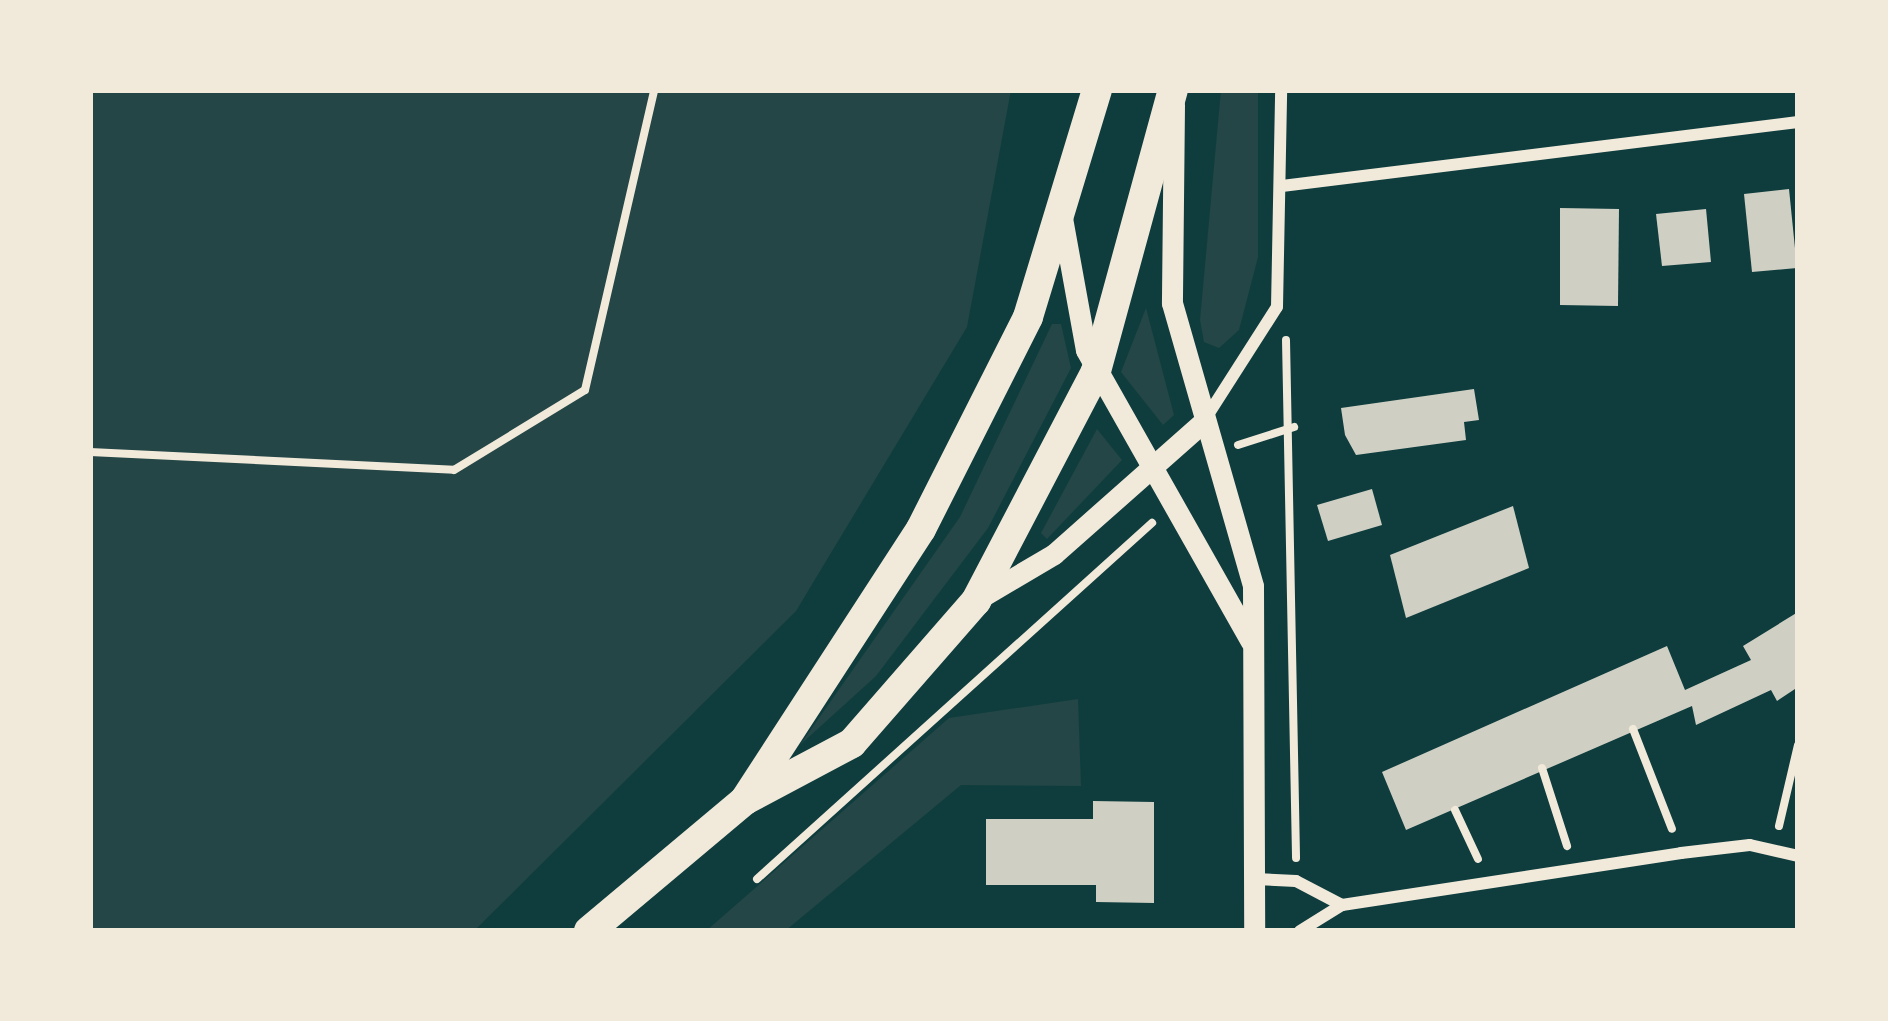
<!DOCTYPE html>
<html>
<head>
<meta charset="utf-8">
<style>
  body { margin:0 }
  #map { position:relative; width:1888px; height:1021px; overflow:hidden; background:#0f3d3e; font-family:Cabin,sans-serif }
  div>[style] { position:absolute }
  .green>* { inset:0; background:#244646 }
  .building>* { inset:0; background:#cfcfc3 }
  .path>* { height:8px; margin:-4px; padding:0 4px; transform-origin:4px; border-radius:4px; background:#f1e9da }
  .minor>* { height:12px; margin:-6px; padding:0 6px; transform-origin:6px; border-radius:6px; background:#f1e9da }
  .tertiary>* { height:21px; margin:-10.5px; padding:0 10.5px; transform-origin:10.5px; border-radius:10.5px; background:#f1e9da }
  .primary>* { height:30px; margin:-15px; padding:0 15px; transform-origin:15px; border-radius:15px; background:#f1e9da }
  span { translate:-50% -50%; white-space:nowrap; text-align:center; line-height:1.15; -webkit-text-stroke:9px #f1e9da; paint-order:stroke }
  .frame { position:absolute; inset:0; border:93px solid #f1e9da; pointer-events:none }
</style>
</head>
<body>
<div id="map">
  <div class="green">
    <i style="clip-path:polygon(90px 90px,1011px 90px,967px 327px,796px 611px,474px 931px,90px 931px)"></i>
    <i style="clip-path:polygon(1221px 90px,1258px 90px,1258px 257px,1239px 330px,1219px 348px,1204px 342px,1200px 320px)"></i>
    <i style="clip-path:polygon(1146px 308px,1174px 415px,1163px 425px,1121px 372px)"></i>
    <i style="clip-path:polygon(1052px 324px,1061px 324px,1071px 368px,988px 528px,876px 676px,800px 745px,960px 517px)"></i>
    <i style="clip-path:polygon(1097px 429px,1122px 460px,1047px 539px,1041px 533px)"></i>
    <i style="clip-path:polygon(1078px 699px,1081px 786px,961px 785px,785px 931px,706px 931px,949px 718px)"></i>
  </div>
  <div class="building">
    <i style="clip-path:polygon(1789px 189px,1797px 268px,1752px 272px,1744px 194px)"></i>
    <i style="clip-path:polygon(1560px 208px,1619px 209px,1618px 306px,1560px 305px)"></i>
    <i style="clip-path:polygon(1706px 209px,1711px 262px,1662px 266px,1656px 214px)"></i>
    <i style="clip-path:polygon(1474px 389px,1479px 420px,1464px 422px,1466px 440px,1356px 455px,1345px 435px,1341px 408px)"></i>
    <i style="clip-path:polygon(1372px 489px,1382px 525px,1328px 541px,1317px 505px)"></i>
    <i style="clip-path:polygon(1513px 506px,1529px 568px,1406px 618px,1390px 555px)"></i>
    <i style="clip-path:polygon(1798px 612px,1798px 687px,1777px 701px,1771px 690px,1696px 725px,1692px 706px,1406px 830px,1382px 772px,1667px 646px,1685px 690px,1751px 660px,1743px 646px)"></i>
    <i style="clip-path:polygon(1093px 801px,1154px 802px,1154px 903px,1096px 902px,1096px 885px,986px 885px,986px 819px,1093px 819px)"></i>
  </div>
  <div class="path">
    <i style="left:1286px;top:340px;width:518px;rotate:88.89deg"></i>
    <i style="left:1238px;top:445px;width:59px;rotate:-17.8deg"></i>
    <i style="left:90px;top:452px;width:364px;rotate:2.8deg"></i>
    <i style="left:454px;top:470px;width:153px;rotate:-31.4deg"></i>
    <i style="left:585px;top:390px;width:308px;rotate:-77deg"></i>
    <i style="left:1633px;top:729px;width:107px;rotate:68.7deg"></i>
    <i style="left:1542px;top:768px;width:82px;rotate:72.2deg"></i>
    <i style="left:1455px;top:810px;width:54px;rotate:64.9deg"></i>
    <i style="left:1779px;top:826px;width:83px;rotate:-76.8deg"></i>
    <i style="left:757px;top:879px;width:532px;rotate:-42.03deg"></i>
  </div>
  <div class="minor">
    <i style="left:1282px;top:186px;width:520px;rotate:-7.07deg"></i>
    <i style="left:1204px;top:421px;width:135px;rotate:-57.4deg"></i>
    <i style="left:1277px;top:307px;width:217px;rotate:-88.9deg"></i>
    <i style="left:1255px;top:879px;width:41px;rotate:2.8deg"></i>
    <i style="left:1296px;top:881px;width:52px;rotate:27.6deg"></i>
    <i style="left:1300px;top:931px;width:49px;rotate:-31.8deg"></i>
    <i style="left:1342px;top:905px;width:343px;rotate:-8.7deg"></i>
    <i style="left:1681px;top:853px;width:69px;rotate:-6.6deg"></i>
    <i style="left:1750px;top:845px;width:49px;rotate:12.9deg"></i>
  </div>
  <div class="tertiary">
    <i style="left:1174px;top:105px;width:198px;rotate:90.6deg"></i>
    <i style="left:1172px;top:303px;width:294px;rotate:74deg"></i>
    <i style="left:1253px;top:586px;width:345px;rotate:89.8deg"></i>
    <i style="left:1062px;top:218px;width:134px;rotate:79.7deg"></i>
    <i style="left:1086px;top:350px;width:335px;rotate:60.5deg"></i>
    <i style="left:978px;top:599px;width:88px;rotate:-30.6deg"></i>
    <i style="left:1054px;top:554px;width:199px;rotate:-41.5deg"></i>
  </div>
  <div class="primary">
    <i style="left:745px;top:800px;width:323px;rotate:-57deg"></i>
    <i style="left:921px;top:529px;width:237px;rotate:-63.2deg"></i>
    <i style="left:1028px;top:317px;width:237px;rotate:-73.1deg"></i>
    <i style="left:589px;top:931px;width:204px;rotate:-40deg"></i>
    <i style="left:745px;top:800px;width:121px;rotate:-28deg"></i>
    <i style="left:852px;top:743px;width:189px;rotate:-48.9deg"></i>
    <i style="left:976px;top:601px;width:259px;rotate:-62.4deg"></i>
    <i style="left:1096px;top:371px;width:291px;rotate:-74.7deg"></i>
  </div>
  <div class="frame"></div>
</div>
</body>
</html>
